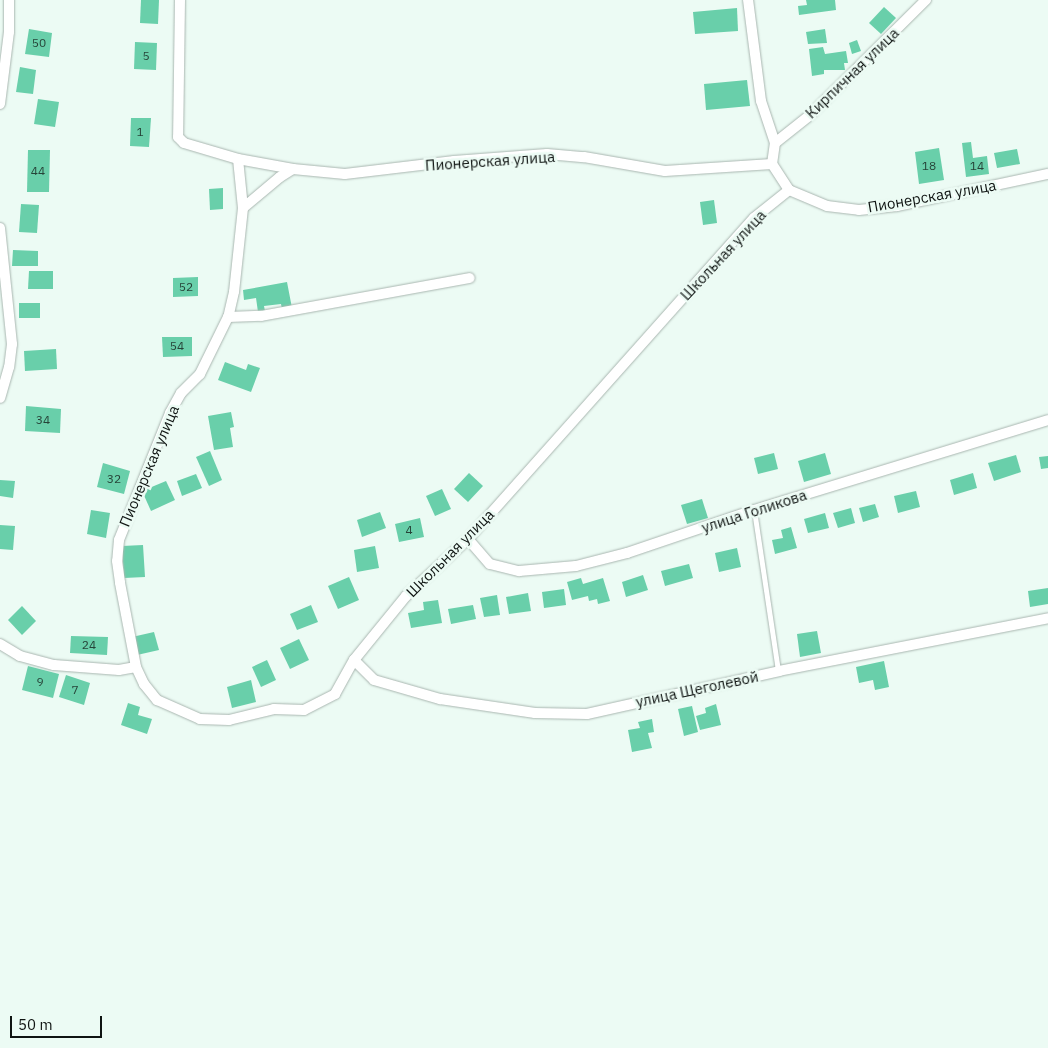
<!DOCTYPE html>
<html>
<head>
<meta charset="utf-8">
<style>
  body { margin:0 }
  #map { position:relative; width:1048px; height:1048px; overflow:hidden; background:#ecfbf4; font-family:"IBM Plex Sans",sans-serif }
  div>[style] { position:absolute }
  .building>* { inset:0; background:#69cfaa }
  .roads { filter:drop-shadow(0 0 1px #a9b6b0) drop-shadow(0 0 1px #a9b6b0) }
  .service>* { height:5px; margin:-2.5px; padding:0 2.5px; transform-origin:2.5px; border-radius:2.5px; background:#fff }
  .minor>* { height:10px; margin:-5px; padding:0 5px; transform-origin:5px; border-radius:5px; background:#fff }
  span { translate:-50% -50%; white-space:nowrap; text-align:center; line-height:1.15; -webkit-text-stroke:5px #ecfbf4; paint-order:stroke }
  .number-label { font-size:12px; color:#264338 }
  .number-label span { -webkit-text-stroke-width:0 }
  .street-label { font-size:15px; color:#0f1412 }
  .scale { position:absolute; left:10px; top:1016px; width:92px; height:22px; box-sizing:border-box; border:2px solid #0f1412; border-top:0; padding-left:6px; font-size:15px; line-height:18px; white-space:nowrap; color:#0f1412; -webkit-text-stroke:4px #ecfbf4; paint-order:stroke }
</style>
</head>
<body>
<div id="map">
  <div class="building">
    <i style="clip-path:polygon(141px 0,159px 0,158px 24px,140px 23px)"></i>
    <i style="clip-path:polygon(806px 0,835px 0,836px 10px,799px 15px,798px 6px,807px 5px)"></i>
    <i style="clip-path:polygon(884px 7px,896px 18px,881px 34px,869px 23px)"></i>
    <i style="clip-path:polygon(737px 8px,738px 31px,695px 34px,693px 12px)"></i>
    <i style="clip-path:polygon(29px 29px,52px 33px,49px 57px,25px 54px)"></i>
    <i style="clip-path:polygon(825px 29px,827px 43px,808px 44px,806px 32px)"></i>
    <i style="clip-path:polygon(857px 40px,861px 51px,852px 54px,849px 43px)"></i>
    <i style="clip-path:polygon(135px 42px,157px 43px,156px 70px,134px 69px)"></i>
    <i style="clip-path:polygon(823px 47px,825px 54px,846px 51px,848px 63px,844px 63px,845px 70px,824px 70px,824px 74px,812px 76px,809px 49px)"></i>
    <i style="clip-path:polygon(20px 67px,36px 70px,33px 94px,16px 92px)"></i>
    <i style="clip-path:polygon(747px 80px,750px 106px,706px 110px,704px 84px)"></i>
    <i style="clip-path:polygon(38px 99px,59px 102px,55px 127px,34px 124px)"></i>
    <i style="clip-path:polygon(131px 118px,151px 118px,149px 147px,130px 146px)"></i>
    <i style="clip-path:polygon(971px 142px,973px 158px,987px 156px,989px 174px,966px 177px,962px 143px)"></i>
    <i style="clip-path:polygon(939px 148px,944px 180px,919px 184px,915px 152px)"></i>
    <i style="clip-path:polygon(1017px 149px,1020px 164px,997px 168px,994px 153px)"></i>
    <i style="clip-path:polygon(28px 150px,50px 150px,49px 192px,27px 192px)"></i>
    <i style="clip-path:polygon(223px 188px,223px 209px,210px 210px,209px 189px)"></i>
    <i style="clip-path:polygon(714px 200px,717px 223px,703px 225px,700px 202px)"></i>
    <i style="clip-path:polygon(21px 204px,39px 205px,37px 233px,19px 232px)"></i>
    <i style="clip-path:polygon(13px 250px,38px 251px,38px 266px,12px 266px)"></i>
    <i style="clip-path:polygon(29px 271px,53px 271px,53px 289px,28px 289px)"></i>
    <i style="clip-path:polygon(198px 277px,198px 296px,173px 297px,173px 278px)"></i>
    <i style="clip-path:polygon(287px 282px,292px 308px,282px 309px,281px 304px,264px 306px,265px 311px,258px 312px,256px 298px,244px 300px,243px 290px)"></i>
    <i style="clip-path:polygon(19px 303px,40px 303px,40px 318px,19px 318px)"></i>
    <i style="clip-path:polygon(162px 337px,192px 337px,192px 356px,163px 357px)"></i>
    <i style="clip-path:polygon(56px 349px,57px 369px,25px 371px,24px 351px)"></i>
    <i style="clip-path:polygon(225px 362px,246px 370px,248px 364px,260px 368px,251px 392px,218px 380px)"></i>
    <i style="clip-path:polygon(26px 406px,61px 409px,60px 433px,25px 431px)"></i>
    <i style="clip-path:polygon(231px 412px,234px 427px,230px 428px,233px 447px,214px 450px,208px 416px)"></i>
    <i style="clip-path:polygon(210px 451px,222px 480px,209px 486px,196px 457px)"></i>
    <i style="clip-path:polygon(774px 453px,778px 469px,758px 474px,754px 458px)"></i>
    <i style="clip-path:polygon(825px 453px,831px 474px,804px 482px,798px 461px)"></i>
    <i style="clip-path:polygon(1016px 455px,1021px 472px,994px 481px,988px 463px)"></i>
    <i style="clip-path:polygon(1048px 456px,1048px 468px,1041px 469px,1039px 457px)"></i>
    <i style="clip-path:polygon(103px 463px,130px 471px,124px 494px,97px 487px)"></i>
    <i style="clip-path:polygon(469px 473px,483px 486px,468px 502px,454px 489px)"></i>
    <i style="clip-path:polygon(973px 473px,977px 488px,954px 495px,950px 480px)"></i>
    <i style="clip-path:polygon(196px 474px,202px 488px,182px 496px,177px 481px)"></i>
    <i style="clip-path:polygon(0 480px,15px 481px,13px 498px,0 496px)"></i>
    <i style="clip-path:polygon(166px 481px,175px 500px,151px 511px,142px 491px)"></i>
    <i style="clip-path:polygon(442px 489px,451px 509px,435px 516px,426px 496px)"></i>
    <i style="clip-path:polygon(916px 491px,920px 507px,898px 513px,894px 496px)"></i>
    <i style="clip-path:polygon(702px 499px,708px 518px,687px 524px,681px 505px)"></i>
    <i style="clip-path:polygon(875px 504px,879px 517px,863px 522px,859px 508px)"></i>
    <i style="clip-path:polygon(851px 508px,855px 523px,838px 528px,833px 513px)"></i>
    <i style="clip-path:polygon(91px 510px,110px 513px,106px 538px,87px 534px)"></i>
    <i style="clip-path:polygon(380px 512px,386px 528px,362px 537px,357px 520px)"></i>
    <i style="clip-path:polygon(825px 513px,829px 528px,808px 533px,804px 519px)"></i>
    <i style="clip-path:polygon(420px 518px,424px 537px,399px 542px,395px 524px)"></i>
    <i style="clip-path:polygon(0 525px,15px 526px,13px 550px,0 549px)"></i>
    <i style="clip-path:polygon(791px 527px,797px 548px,775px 554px,772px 540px,783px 538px,781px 530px)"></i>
    <i style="clip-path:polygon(143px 545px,145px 577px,124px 578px,122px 546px)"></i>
    <i style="clip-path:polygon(375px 546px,379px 568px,357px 572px,354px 550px)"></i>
    <i style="clip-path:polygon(737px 548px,741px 567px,719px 572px,715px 553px)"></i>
    <i style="clip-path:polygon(689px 564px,693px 578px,665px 586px,661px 571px)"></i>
    <i style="clip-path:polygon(643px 575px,648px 590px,626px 597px,622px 582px)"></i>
    <i style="clip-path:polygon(349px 577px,359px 600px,338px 609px,328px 586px)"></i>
    <i style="clip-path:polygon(581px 578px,583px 584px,603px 578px,610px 601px,598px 604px,597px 599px,589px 601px,588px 596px,572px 600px,567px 582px)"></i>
    <i style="clip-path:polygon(1048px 588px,1048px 604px,1030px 607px,1028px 591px)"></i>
    <i style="clip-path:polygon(564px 589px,566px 605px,544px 608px,542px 592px)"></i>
    <i style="clip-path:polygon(528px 593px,531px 611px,509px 614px,506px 597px)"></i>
    <i style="clip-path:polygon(497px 595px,500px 615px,484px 617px,480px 598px)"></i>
    <i style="clip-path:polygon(438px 600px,442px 623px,411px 628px,408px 613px,424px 610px,423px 602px)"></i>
    <i style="clip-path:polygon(311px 605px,318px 622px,297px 630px,290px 614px)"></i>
    <i style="clip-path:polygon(473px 605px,476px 619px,451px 624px,448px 609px)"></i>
    <i style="clip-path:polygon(22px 606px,36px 621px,22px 635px,8px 620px)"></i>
    <i style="clip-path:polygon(817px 631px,821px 653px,800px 657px,797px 634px)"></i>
    <i style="clip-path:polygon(154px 632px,159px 650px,137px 655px,132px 637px)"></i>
    <i style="clip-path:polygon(71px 636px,108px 637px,107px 655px,70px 653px)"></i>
    <i style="clip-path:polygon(299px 639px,309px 660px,290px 669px,280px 648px)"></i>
    <i style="clip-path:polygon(267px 660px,276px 680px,261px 687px,252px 667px)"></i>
    <i style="clip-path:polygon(884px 661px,889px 687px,875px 690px,873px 680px,859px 683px,856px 667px)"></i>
    <i style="clip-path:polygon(28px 666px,59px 674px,53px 698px,22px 690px)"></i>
    <i style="clip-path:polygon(66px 675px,90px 683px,84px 705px,59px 697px)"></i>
    <i style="clip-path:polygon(251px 680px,256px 702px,232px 708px,227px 687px)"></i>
    <i style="clip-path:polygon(128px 703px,140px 707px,138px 715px,152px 719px,147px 734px,121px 725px)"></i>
    <i style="clip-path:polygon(716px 704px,721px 725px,700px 730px,696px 716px,706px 713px,705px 708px)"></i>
    <i style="clip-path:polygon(692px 706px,698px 732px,684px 736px,678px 709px)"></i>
    <i style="clip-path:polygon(652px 719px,654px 732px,648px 733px,652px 748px,632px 752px,628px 730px,640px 728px,638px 722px)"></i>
  </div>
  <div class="roads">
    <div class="service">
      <i style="left:754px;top:510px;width:163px;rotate:81.5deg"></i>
    </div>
    <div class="minor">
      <i style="left:180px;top:0;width:137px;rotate:90.8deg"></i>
      <i style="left:178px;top:137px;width:8px;rotate:45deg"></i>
      <i style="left:184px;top:143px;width:56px;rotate:16.5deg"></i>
      <i style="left:238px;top:159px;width:56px;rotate:10.3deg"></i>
      <i style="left:293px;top:169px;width:52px;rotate:5.5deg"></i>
      <i style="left:345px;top:174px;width:110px;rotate:-6.8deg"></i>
      <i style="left:454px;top:161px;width:93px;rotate:-4.3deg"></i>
      <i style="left:547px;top:154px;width:37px;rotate:5deg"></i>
      <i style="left:584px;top:157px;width:82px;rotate:9.8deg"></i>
      <i style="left:665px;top:171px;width:107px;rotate:-3.7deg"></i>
      <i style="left:0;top:104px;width:73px;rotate:-82.9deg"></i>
      <i style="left:9px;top:32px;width:32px;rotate:-90deg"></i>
      <i style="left:775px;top:143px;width:43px;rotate:-38.5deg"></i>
      <i style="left:809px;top:116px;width:165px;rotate:-44.8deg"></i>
      <i style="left:238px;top:159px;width:49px;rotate:84.2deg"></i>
      <i style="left:243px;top:208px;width:84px;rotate:96.1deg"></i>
      <i style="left:234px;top:292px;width:26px;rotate:103deg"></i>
      <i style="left:228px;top:317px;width:64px;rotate:116.2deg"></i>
      <i style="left:200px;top:374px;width:27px;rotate:135deg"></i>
      <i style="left:181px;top:393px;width:23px;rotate:119deg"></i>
      <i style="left:170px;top:413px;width:137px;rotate:111.9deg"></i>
      <i style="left:119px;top:540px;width:21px;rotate:95deg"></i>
      <i style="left:117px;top:561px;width:22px;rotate:82deg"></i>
      <i style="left:120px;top:583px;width:86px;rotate:79.2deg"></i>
      <i style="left:136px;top:667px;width:19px;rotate:65deg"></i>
      <i style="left:144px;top:684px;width:21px;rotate:51deg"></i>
      <i style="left:157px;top:700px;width:47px;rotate:23.8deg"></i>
      <i style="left:200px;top:719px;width:29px;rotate:2deg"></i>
      <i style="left:229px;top:720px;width:46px;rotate:-13.7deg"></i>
      <i style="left:274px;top:709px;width:30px;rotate:2deg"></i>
      <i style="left:304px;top:710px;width:35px;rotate:-27deg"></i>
      <i style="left:335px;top:694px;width:39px;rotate:-61deg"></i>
      <i style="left:354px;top:660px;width:82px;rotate:-50.9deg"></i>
      <i style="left:406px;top:596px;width:84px;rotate:-42.6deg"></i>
      <i style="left:468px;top:539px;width:430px;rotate:-48.3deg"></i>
      <i style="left:754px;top:218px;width:45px;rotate:-38.7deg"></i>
      <i style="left:789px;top:190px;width:31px;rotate:-123deg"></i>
      <i style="left:772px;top:164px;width:21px;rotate:-82deg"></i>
      <i style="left:775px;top:143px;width:44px;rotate:-108.4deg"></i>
      <i style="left:761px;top:101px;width:102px;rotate:-97.3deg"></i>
      <i style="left:789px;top:190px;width:41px;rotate:22.8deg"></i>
      <i style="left:827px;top:206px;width:32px;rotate:7deg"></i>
      <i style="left:859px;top:210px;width:38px;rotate:-6deg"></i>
      <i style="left:897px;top:206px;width:154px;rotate:-12deg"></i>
      <i style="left:243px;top:208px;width:48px;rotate:-40deg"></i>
      <i style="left:280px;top:177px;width:15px;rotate:-32deg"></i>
      <i style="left:0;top:228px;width:117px;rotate:84.1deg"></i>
      <i style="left:12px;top:344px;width:23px;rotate:97deg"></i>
      <i style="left:9px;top:367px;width:32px;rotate:106deg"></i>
      <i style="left:228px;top:317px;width:33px;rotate:-2deg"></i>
      <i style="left:261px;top:316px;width:212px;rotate:-10.3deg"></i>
      <i style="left:468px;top:539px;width:33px;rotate:49deg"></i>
      <i style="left:490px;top:564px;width:30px;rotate:14deg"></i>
      <i style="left:519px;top:571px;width:57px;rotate:-5deg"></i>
      <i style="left:576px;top:566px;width:53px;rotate:-14.3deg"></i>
      <i style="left:627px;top:553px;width:134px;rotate:-18.7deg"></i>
      <i style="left:754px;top:510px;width:307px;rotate:-17deg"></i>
      <i style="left:0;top:644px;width:23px;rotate:31deg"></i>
      <i style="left:20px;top:656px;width:35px;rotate:15deg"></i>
      <i style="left:54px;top:665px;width:65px;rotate:4.4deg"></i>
      <i style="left:119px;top:670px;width:17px;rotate:-10deg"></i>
      <i style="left:354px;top:660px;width:28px;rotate:45deg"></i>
      <i style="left:374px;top:680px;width:69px;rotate:16.1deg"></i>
      <i style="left:440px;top:699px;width:96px;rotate:8.4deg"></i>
      <i style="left:535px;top:713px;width:52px;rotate:1.1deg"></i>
      <i style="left:587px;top:714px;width:197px;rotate:-12.6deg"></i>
      <i style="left:779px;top:671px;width:274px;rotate:-11.1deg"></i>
    </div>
  </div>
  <div class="number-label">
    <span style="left:39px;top:43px">50</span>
    <span style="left:146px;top:56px">5</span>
    <span style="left:140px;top:132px">1</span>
    <span style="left:929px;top:166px">18</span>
    <span style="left:977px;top:166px">14</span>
    <span style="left:38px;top:171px">44</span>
    <span style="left:186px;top:287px">52</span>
    <span style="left:177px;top:346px">54</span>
    <span style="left:43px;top:420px">34</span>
    <span style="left:114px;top:479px">32</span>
    <span style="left:409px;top:530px">4</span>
    <span style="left:89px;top:645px">24</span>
    <span style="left:40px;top:682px">9</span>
    <span style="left:75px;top:690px">7</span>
  </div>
  <div class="street-label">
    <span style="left:852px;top:73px;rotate:-44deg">Кирпичная улица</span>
    <span style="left:490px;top:161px;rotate:-4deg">Пионерская улица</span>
    <span style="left:932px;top:196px;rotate:-10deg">Пионерская улица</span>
    <span style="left:723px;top:255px;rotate:-47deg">Школьная улица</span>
    <span style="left:149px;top:466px;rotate:-67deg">Пионерская улица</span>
    <span style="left:754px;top:511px;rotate:-18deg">улица Голикова</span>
    <span style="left:450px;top:553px;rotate:-45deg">Школьная улица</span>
    <span style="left:697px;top:689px;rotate:-12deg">улица Щеголевой</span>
  </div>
  <div class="scale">50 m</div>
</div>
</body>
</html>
